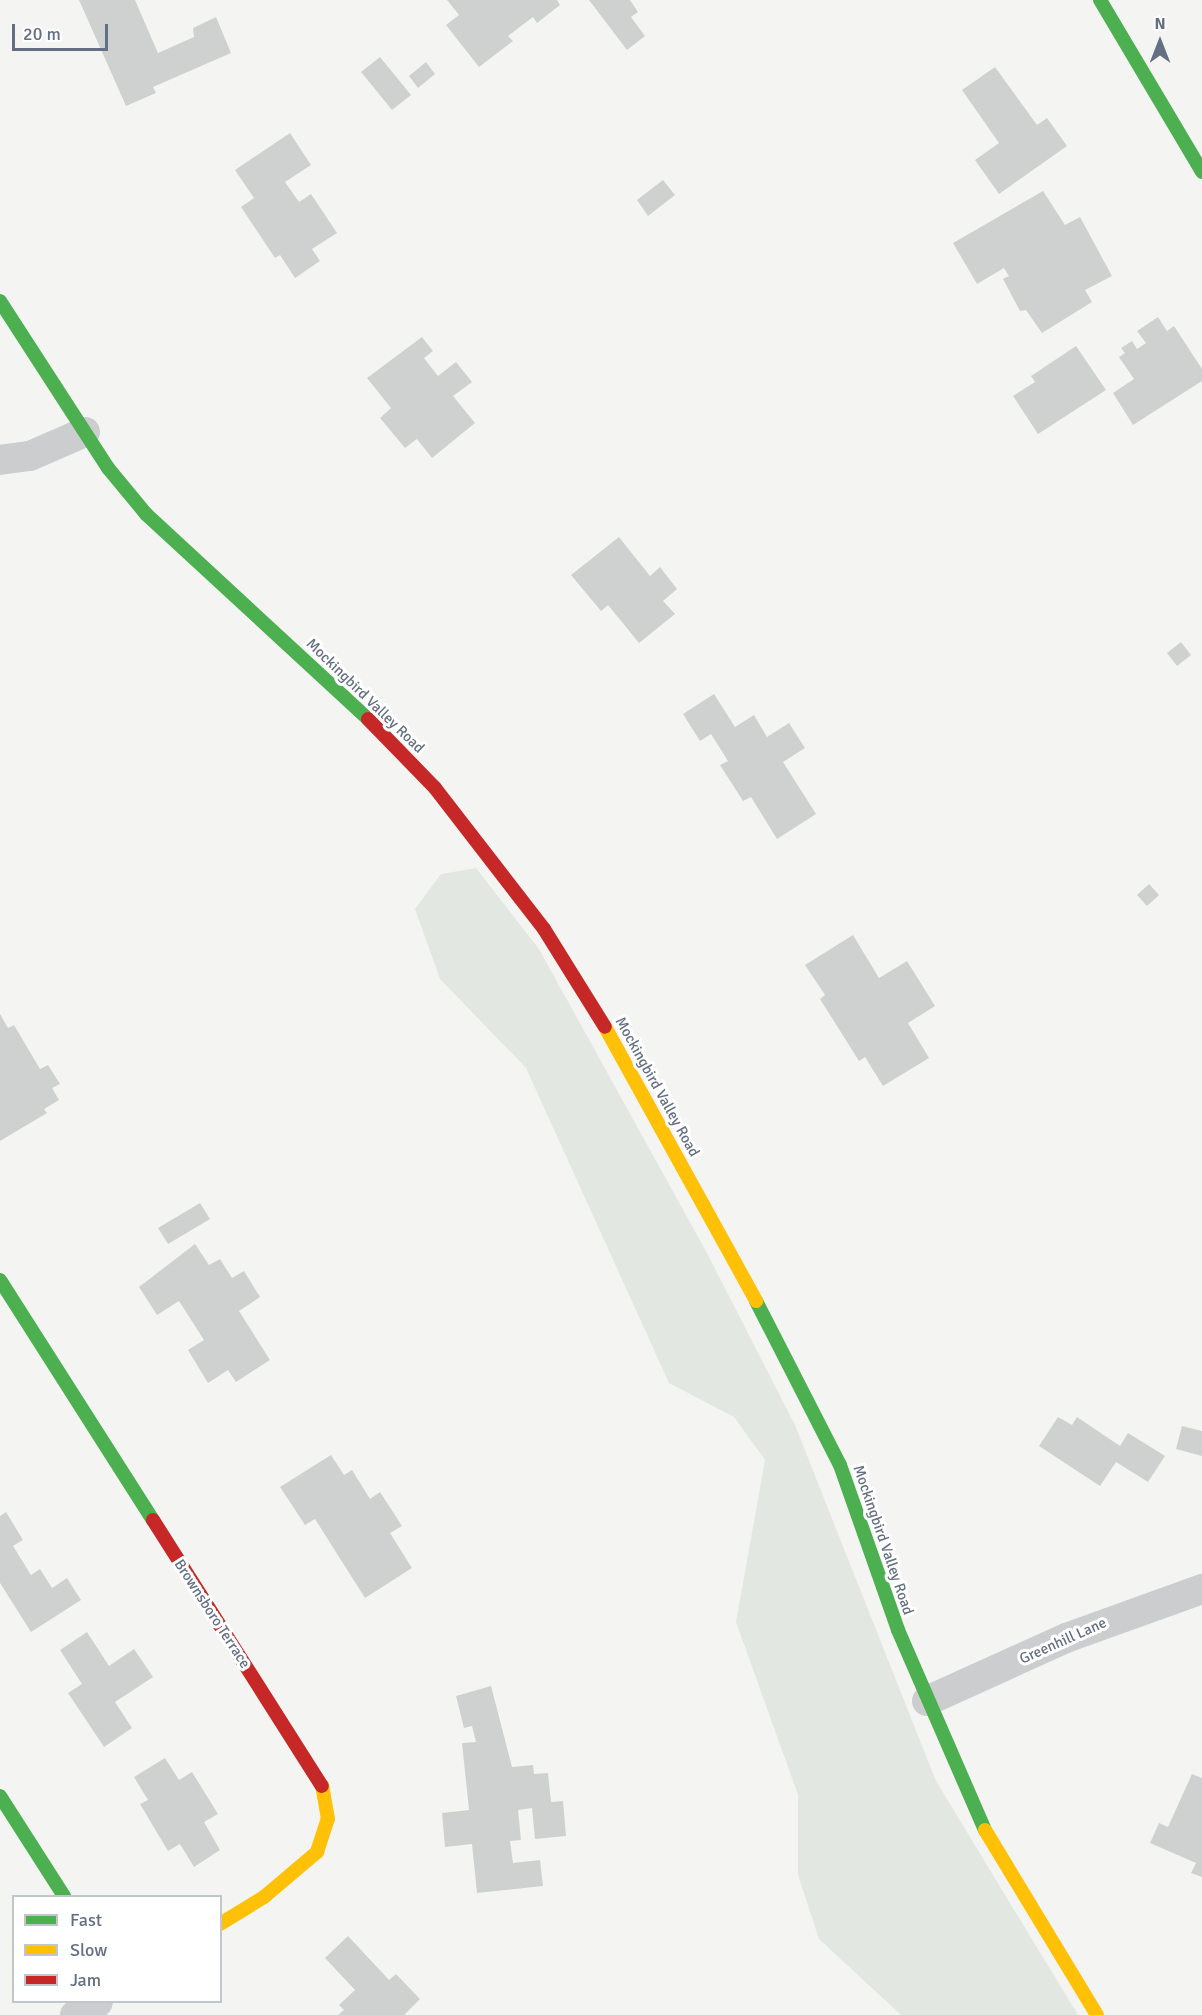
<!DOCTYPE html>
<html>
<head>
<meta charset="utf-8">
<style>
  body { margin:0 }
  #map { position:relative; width:1202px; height:2015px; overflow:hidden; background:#f4f5f3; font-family:Signika,sans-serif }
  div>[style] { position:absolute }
  .green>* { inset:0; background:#e3e7e1 }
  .building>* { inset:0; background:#cfd1d1 }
  .street>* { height:30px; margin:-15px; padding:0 15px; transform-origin:15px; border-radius:15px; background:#cccdce }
  .fast>* { height:14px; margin:-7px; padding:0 7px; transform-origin:7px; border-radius:7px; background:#4caf50 }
  .slow>* { height:14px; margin:-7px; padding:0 7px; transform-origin:7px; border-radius:7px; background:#ffc107 }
  .jam>* { height:14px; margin:-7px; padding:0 7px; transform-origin:7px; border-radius:7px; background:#c62828 }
  span { translate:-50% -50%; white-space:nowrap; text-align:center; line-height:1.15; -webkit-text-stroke:6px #fff; paint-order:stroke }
  .street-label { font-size:15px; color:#646f83 }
  .legend { position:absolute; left:12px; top:1895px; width:210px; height:108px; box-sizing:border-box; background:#fff; border:2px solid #c1c5cd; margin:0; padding:8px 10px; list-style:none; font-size:18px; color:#646f83 }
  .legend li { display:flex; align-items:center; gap:12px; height:30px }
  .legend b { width:30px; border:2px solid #c1c5cd }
  .north { position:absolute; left:1130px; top:12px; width:60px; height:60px; -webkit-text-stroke:4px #fff; paint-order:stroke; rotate:0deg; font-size:16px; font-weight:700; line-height:24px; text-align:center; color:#646f83 }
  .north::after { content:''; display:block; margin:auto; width:21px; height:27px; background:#646f83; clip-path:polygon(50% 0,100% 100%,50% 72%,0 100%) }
  .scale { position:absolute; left:12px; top:24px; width:96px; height:27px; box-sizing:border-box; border:3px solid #646f83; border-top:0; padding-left:8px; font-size:18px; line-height:21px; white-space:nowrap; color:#646f83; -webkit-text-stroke:4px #fff; paint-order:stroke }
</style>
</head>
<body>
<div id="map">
  <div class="green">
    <i style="clip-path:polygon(476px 868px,539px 949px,707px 1253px,795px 1425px,936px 1781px,1078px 2015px,901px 2015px,819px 1939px,798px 1875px,798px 1795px,736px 1622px,765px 1460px,734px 1417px,669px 1383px,526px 1068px,440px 979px,415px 909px,441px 874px)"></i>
  </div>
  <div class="building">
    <i style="clip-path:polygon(79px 0,135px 0,158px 53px,194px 37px,193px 28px,216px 17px,231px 53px,153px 87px,156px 93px,126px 106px)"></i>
    <i style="clip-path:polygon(447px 0,557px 0,560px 5px,537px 23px,533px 17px,508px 36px,513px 41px,479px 67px,446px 25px,459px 15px)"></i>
    <i style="clip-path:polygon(589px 0,630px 0,638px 12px,631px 17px,645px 36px,627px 50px)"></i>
    <i style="clip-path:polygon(380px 57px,411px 95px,392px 110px,361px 72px)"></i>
    <i style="clip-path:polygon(426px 62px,435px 74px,418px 88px,409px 76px)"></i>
    <i style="clip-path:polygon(995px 67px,1037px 125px,1047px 118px,1067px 146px,999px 194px,975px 160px,999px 143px,962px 90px)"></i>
    <i style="clip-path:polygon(290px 133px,311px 165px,285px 182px,299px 202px,311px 194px,337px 233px,312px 249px,320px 261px,295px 278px,280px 255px,275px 258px,241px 207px,254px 198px,235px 170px)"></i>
    <i style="clip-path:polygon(663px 180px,675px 195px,648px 216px,637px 200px)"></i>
    <i style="clip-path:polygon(1043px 191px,1065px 225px,1080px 217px,1112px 276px,1085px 290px,1092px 302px,1042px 333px,1026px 310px,1020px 311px,1003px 279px,1009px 276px,1004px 268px,977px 284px,953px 243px)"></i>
    <i style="clip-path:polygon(1158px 317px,1167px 331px,1174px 326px,1202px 369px,1202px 381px,1133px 425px,1113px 393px,1134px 379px,1119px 357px,1125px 353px,1121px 348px,1132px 341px,1137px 349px,1146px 343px,1137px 331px)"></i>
    <i style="clip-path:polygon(422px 337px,433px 351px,424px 358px,438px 376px,456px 362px,472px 382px,453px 396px,475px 423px,432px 458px,417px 439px,405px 448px,380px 418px,391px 408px,367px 378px)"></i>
    <i style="clip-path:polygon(1076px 346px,1106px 390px,1038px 434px,1013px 396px,1035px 382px,1031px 376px)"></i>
    <i style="clip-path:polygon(619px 537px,650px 576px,660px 567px,677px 589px,663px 601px,675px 614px,639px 643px,608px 605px,601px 611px,571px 575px)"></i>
    <i style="clip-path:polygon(1181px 642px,1191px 655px,1177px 666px,1167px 653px)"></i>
    <i style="clip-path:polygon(714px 694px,735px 727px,754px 715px,767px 737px,789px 723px,805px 748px,783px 762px,816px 814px,777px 839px,751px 797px,743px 801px,720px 765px,728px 761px,711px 734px,700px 741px,683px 714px)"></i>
    <i style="clip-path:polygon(1149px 884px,1159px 895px,1147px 906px,1137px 895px)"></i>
    <i style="clip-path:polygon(853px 935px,879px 978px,907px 961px,935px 1006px,908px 1023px,929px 1058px,883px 1086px,865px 1057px,859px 1061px,820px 999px,825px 995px,805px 965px)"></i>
    <i style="clip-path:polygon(0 1014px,8px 1028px,14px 1025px,40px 1069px,48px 1065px,60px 1084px,52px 1088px,59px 1100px,44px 1109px,47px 1113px,0 1141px)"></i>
    <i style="clip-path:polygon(200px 1203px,210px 1219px,168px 1244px,158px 1228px)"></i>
    <i style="clip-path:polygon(195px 1244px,209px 1265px,220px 1259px,232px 1278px,244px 1271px,260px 1297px,239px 1311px,270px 1360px,236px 1382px,228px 1370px,208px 1383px,188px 1350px,204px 1340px,179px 1301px,157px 1315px,139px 1287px)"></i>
    <i style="clip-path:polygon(1058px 1417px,1072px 1425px,1077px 1417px,1120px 1446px,1128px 1433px,1165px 1456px,1148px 1482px,1116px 1462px,1100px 1486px,1039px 1446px)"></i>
    <i style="clip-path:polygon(1182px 1426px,1202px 1431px,1202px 1456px,1176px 1449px)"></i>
    <i style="clip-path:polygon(331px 1455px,344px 1475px,352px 1470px,370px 1499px,380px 1492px,402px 1526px,390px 1533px,412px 1568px,365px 1598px,315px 1519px,305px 1525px,280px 1487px)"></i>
    <i style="clip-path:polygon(6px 1512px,23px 1540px,13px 1546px,31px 1575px,40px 1569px,52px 1588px,67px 1578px,81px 1600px,31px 1632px,0 1583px,0 1516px)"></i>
    <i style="clip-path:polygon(87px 1632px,109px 1666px,134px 1649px,153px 1677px,115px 1702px,132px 1728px,104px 1747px,68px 1693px,82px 1684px,60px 1650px)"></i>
    <i style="clip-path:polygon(491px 1686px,512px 1767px,533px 1765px,534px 1774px,548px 1773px,551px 1802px,563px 1801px,566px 1836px,535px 1839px,532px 1808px,518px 1810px,521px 1840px,510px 1841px,513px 1863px,540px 1860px,543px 1886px,477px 1893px,472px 1844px,445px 1847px,442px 1813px,469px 1810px,462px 1743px,476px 1742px,472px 1726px,464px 1728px,456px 1696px)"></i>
    <i style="clip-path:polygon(165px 1758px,179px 1780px,192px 1772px,218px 1814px,204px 1822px,220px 1850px,194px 1867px,180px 1844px,168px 1851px,140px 1804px,148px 1800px,134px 1777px)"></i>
    <i style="clip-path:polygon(1192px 1774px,1202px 1778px,1202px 1877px,1191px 1873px,1196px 1863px,1150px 1843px,1159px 1823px,1168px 1827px)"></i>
    <i style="clip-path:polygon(348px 1936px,389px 1980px,396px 1974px,420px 1999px,404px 2015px,338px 2015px,344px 2010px,339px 2005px,355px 1990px,325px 1958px)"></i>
  </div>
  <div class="street">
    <i style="left:0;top:460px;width:30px;rotate:-8deg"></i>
    <i style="left:30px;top:456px;width:60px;rotate:-23.6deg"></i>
    <i style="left:927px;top:1701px;width:153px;rotate:-24.4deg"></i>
    <i style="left:1066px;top:1638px;width:145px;rotate:-19.8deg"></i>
    <i style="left:75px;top:2015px;width:26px;rotate:-29deg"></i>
  </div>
  <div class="fast">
    <i style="left:1100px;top:0;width:200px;rotate:59.3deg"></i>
    <i style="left:0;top:301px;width:199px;rotate:57.1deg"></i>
    <i style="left:108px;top:468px;width:60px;rotate:50.4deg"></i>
    <i style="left:146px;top:514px;width:302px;rotate:42.7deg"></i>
    <i style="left:0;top:1280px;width:285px;rotate:57.5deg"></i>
    <i style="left:756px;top:1301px;width:184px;rotate:62.9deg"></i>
    <i style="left:840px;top:1465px;width:175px;rotate:70.6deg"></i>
    <i style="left:898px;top:1630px;width:218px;rotate:66.5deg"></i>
    <i style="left:0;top:1796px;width:119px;rotate:57.4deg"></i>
  </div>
  <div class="slow">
    <i style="left:605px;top:1027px;width:313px;rotate:61.1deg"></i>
    <i style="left:985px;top:1830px;width:216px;rotate:58.8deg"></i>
    <i style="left:220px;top:1924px;width:52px;rotate:-31.5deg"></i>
    <i style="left:264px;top:1897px;width:70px;rotate:-40.3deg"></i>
    <i style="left:317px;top:1852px;width:35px;rotate:-72deg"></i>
    <i style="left:328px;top:1819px;width:34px;rotate:-100deg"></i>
  </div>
  <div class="jam">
    <i style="left:368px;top:719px;width:96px;rotate:45.8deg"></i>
    <i style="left:435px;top:788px;width:178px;rotate:52.3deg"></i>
    <i style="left:544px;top:929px;width:115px;rotate:58.1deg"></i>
    <i style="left:153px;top:1520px;width:315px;rotate:57.6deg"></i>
  </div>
  <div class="street-label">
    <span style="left:365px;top:696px;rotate:44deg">Mockingbird Valley Road</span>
    <span style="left:657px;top:1087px;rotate:61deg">Mockingbird Valley Road</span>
    <span style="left:883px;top:1540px;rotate:71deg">Mockingbird Valley Road</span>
    <span style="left:212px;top:1614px;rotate:57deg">Brownsboro Terrace</span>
    <span style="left:1063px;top:1641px;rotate:-24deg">Greenhill Lane</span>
  </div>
  <ul class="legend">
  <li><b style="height:8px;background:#4caf50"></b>Fast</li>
  <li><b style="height:8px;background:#ffc107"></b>Slow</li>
  <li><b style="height:8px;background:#c62828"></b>Jam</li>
  </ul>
  <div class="north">N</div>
  <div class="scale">20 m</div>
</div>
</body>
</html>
